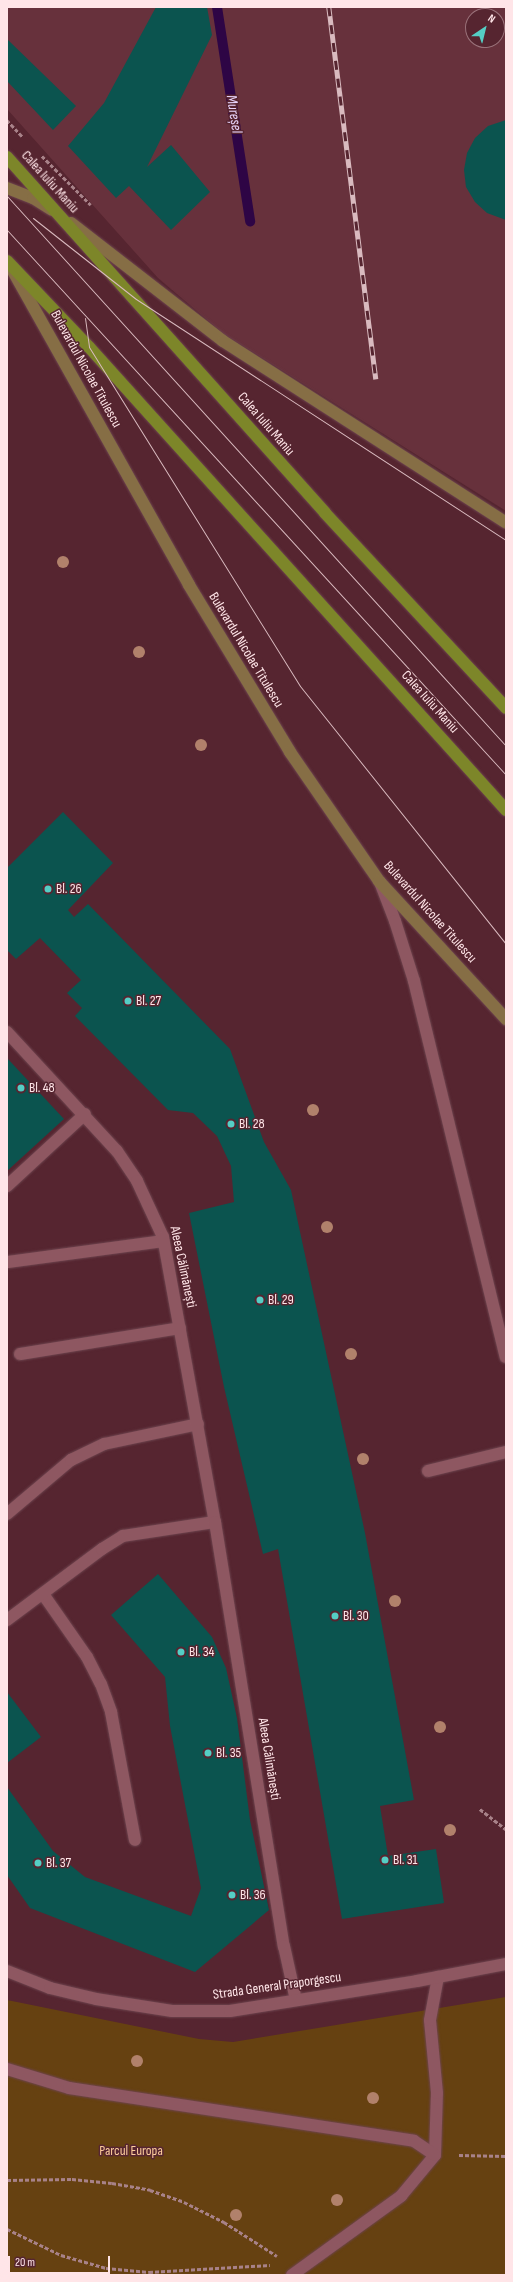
<!DOCTYPE html>
<html>
<head>
<meta charset="utf-8">
<style>
  body { margin:0 }
  #map { position:relative; width:513px; height:2282px; overflow:hidden; background:#562530; font-family:"Sofia Sans Condensed",sans-serif }
  div>[style] { position:absolute }
  .built>* { inset:0; background:#67313c }
  .green>* { inset:0; background:#664111 }
  .stream>* { height:10px; margin:-5px; padding:0 5px; transform-origin:5px; border-radius:5px; background:#2e0545 }
  .building>* { inset:0; background:#0b544f }
  .path>* { height:2.5px; margin-top:-1.25px; transform-origin:0; background:repeating-linear-gradient(90deg,#a88289 0 4px,transparent 0 6px) }
  .roads { filter:drop-shadow(0 0 1px #6d444e) drop-shadow(0 0 1px #6d444e) }
  .service>* { height:12px; margin:-6px; padding:0 6px; transform-origin:6px; border-radius:6px; background:#8e5761 }
  .pedestrian>* { height:12px; margin:-6px; padding:0 6px; transform-origin:6px; border-radius:6px; background:#8e5761 }
  .minor>* { height:12px; margin:-6px; padding:0 6px; transform-origin:6px; border-radius:6px; background:#8e5761 }
  .tertiary>* { height:12px; margin:-6px; padding:0 6px; transform-origin:6px; border-radius:6px; background:#8e5761 }
  .secondary>* { height:12px; margin:-6px; padding:0 6px; transform-origin:6px; border-radius:6px; background:#866e45 }
  .primary>* { height:12px; margin:-6px; padding:0 6px; transform-origin:6px; border-radius:6px; background:#7d8629 }
  .tram>* { height:1px; margin:-0.5px; padding:0 0.5px; transform-origin:0.5px; border-radius:0.5px; background:#d9babf }
  .rail>* { height:4.5px; margin-top:-2.25px; transform-origin:0; background:repeating-linear-gradient(90deg,#562530 0 9px,#d9babf 0 18px); box-sizing:border-box; border-block:1px solid #d9babf }
  .trees>* { width:12px; height:12px; margin:-6px; border-radius:50%; background:#b1816b }
  .dots>* { width:11px; height:11px; translate:-50% -50%; box-sizing:border-box; border:2px solid #562530; border-radius:50% }
  span { translate:-50% -50%; white-space:nowrap; text-align:center; line-height:1.15; -webkit-text-stroke:3px #562530; paint-order:stroke }
  .street-label { font-size:14px; color:#ffe5e8 }
  .poi-label { font-size:14px; color:#ffe5e8 }
  .left { translate:0 -50%; text-align:left }
  .park-label { font-size:14px; color:#fccd9b }
  .water-label { font-size:15px; color:#e8d4fb; font-style:italic }
  .frame { position:absolute; inset:0; border:8px solid #ffe5e8; pointer-events:none }
  .north { position:absolute; left:465px; top:8px; width:40px; height:40px; box-sizing:border-box; background:#562530; border:1px solid #9a727a; border-radius:50%; rotate:35deg; font-size:11px; font-weight:700; line-height:16px; text-align:center; color:#ffe5e8 }
  .north::after { content:''; display:block; margin:auto; width:14px; height:18px; background:#55cec5; clip-path:polygon(50% 0,100% 100%,50% 72%,0 100%) }
  .scale { position:absolute; left:8px; top:2256px; width:102px; height:18px; box-sizing:border-box; border:2px solid #ffe5e8; border-top:0; padding-left:5px; font-size:12px; line-height:14px; white-space:nowrap; color:#ffe5e8; -webkit-text-stroke:3px #562530; paint-order:stroke }
</style>
</head>
<body>
<div id="map">
  <div class="built">
    <i style="clip-path:polygon(evenodd,7px 7px,506px 7px,506px 511px,224px 334px,158px 278px,7px 109px,7px 7px,473px 16px,497px 16px,497px 40px,473px 40px,473px 16px)"></i>
  </div>
  <div class="green">
    <i style="clip-path:polygon(506px 1997px,506px 2275px,7px 2275px,7px 2000px,199px 2039px,233px 2042px)"></i>
  </div>
  <div class="stream">
    <i style="left:217px;top:7px;width:217px;rotate:81.2deg"></i>
  </div>
  <div class="building">
    <i style="clip-path:polygon(156px 7px,207px 7px,212px 35px,147px 167px,171px 145px,210px 192px,171px 230px,129px 186px,116px 198px,68px 146px,104px 103px)"></i>
    <i style="clip-path:polygon(7px 39px,76px 106px,53px 130px,7px 81px)"></i>
    <i style="clip-path:polygon(506px 120px,506px 220px,487px 213px,475px 202px,466px 187px,464px 170px,467px 153px,475px 138px,488px 126px)"></i>
    <i style="clip-path:polygon(63px 812px,113px 863px,68px 910px,74px 917px,88px 904px,230px 1049px,264px 1142px,291px 1190px,365px 1533px,414px 1800px,380px 1806px,388px 1856px,436px 1849px,444px 1903px,342px 1919px,278px 1549px,263px 1554px,224px 1387px,189px 1213px,234px 1202px,231px 1166px,217px 1136px,193px 1113px,168px 1110px,75px 1016px,82px 1008px,67px 993px,81px 980px,40px 938px,16px 959px,7px 950px,7px 868px)"></i>
    <i style="clip-path:polygon(7px 1058px,64px 1119px,7px 1171px)"></i>
    <i style="clip-path:polygon(158px 1574px,212px 1637px,226px 1668px,237px 1718px,250px 1820px,269px 1910px,195px 1972px,30px 1908px,7px 1875px,7px 1787px,53px 1851px,85px 1877px,191px 1916px,201px 1888px,170px 1726px,165px 1677px,111px 1615px)"></i>
    <i style="clip-path:polygon(7px 1692px,41px 1737px,7px 1763px)"></i>
  </div>
  <div class="path">
    <i style="left:7px;top:120px;width:23px;rotate:47deg"></i>
    <i style="left:42px;top:156px;width:69px;rotate:45deg"></i>
    <i style="left:480px;top:1809px;width:33px;rotate:38deg"></i>
    <i style="left:459px;top:2155px;width:47px;rotate:1.2deg"></i>
    <i style="left:7px;top:2180px;width:65px;rotate:-0.9deg"></i>
    <i style="left:72px;top:2179px;width:40px;rotate:5.7deg"></i>
    <i style="left:112px;top:2183px;width:39px;rotate:10deg"></i>
    <i style="left:150px;top:2190px;width:36px;rotate:19deg"></i>
    <i style="left:184px;top:2202px;width:45px;rotate:26.6deg"></i>
    <i style="left:224px;top:2222px;width:63px;rotate:32.7deg"></i>
    <i style="left:7px;top:2229px;width:60px;rotate:25.7deg"></i>
    <i style="left:61px;top:2255px;width:47px;rotate:16.1deg"></i>
    <i style="left:106px;top:2268px;width:43px;rotate:5.3deg"></i>
    <i style="left:149px;top:2272px;width:121px;rotate:-3.3deg"></i>
  </div>
  <div class="roads">
    <div class="service">
      <i style="left:7px;top:1186px;width:106px;rotate:-42.7deg"></i>
      <i style="left:8px;top:1262px;width:157px;rotate:-7.7deg"></i>
      <i style="left:20px;top:1354px;width:162px;rotate:-9.2deg"></i>
      <i style="left:428px;top:1471px;width:80px;rotate:-13.7deg"></i>
      <i style="left:7px;top:1514px;width:84px;rotate:-40.2deg"></i>
      <i style="left:71px;top:1460px;width:37px;rotate:-26deg"></i>
      <i style="left:104px;top:1444px;width:96px;rotate:-12deg"></i>
      <i style="left:43px;top:1594px;width:77px;rotate:55.1deg"></i>
      <i style="left:87px;top:1657px;width:30px;rotate:63deg"></i>
      <i style="left:101px;top:1684px;width:30px;rotate:70deg"></i>
      <i style="left:111px;top:1712px;width:130px;rotate:79.4deg"></i>
      <i style="left:7px;top:1620px;width:119px;rotate:-36.8deg"></i>
      <i style="left:102px;top:1549px;width:25px;rotate:-32deg"></i>
      <i style="left:123px;top:1536px;width:93px;rotate:-8.7deg"></i>
      <i style="left:292px;top:2275px;width:135px;rotate:-35.9deg"></i>
      <i style="left:401px;top:2196px;width:53px;rotate:-50.3deg"></i>
      <i style="left:435px;top:2155px;width:62px;rotate:-88.2deg"></i>
      <i style="left:437px;top:2093px;width:73px;rotate:-95.5deg"></i>
      <i style="left:430px;top:2020px;width:44px;rotate:-79.5deg"></i>
    </div>
    <div class="pedestrian">
      <i style="left:7px;top:2069px;width:65px;rotate:17deg"></i>
      <i style="left:69px;top:2088px;width:349px;rotate:8.7deg"></i>
      <i style="left:414px;top:2141px;width:25px;rotate:34deg"></i>
    </div>
    <div class="minor">
      <i style="left:7px;top:1032px;width:162px;rotate:47.3deg"></i>
      <i style="left:117px;top:1151px;width:36px;rotate:56deg"></i>
      <i style="left:137px;top:1181px;width:62px;rotate:65.1deg"></i>
      <i style="left:163px;top:1237px;width:290px;rotate:79.7deg"></i>
      <i style="left:215px;top:1522px;width:430px;rotate:80.8deg"></i>
      <i style="left:284px;top:1946px;width:55px;rotate:77.5deg"></i>
    </div>
    <div class="tertiary">
      <i style="left:380px;top:882px;width:42px;rotate:69deg"></i>
      <i style="left:395px;top:921px;width:63px;rotate:72.4deg"></i>
      <i style="left:414px;top:981px;width:387px;rotate:76.3deg"></i>
      <i style="left:7px;top:1971px;width:46px;rotate:21.6deg"></i>
      <i style="left:50px;top:1988px;width:47px;rotate:13.4deg"></i>
      <i style="left:96px;top:1999px;width:77px;rotate:9deg"></i>
      <i style="left:172px;top:2011px;width:58px"></i>
      <i style="left:230px;top:2011px;width:189px;rotate:-9.1deg"></i>
      <i style="left:417px;top:1981px;width:91px;rotate:-10.8deg"></i>
    </div>
    <div class="secondary">
      <i style="left:7px;top:188px;width:28px;rotate:21deg"></i>
      <i style="left:33px;top:198px;width:22px;rotate:32deg"></i>
      <i style="left:71px;top:223px;width:192px;rotate:37.8deg"></i>
      <i style="left:223px;top:341px;width:336px;rotate:32.7deg"></i>
      <i style="left:13px;top:271px;width:360px;rotate:60.7deg"></i>
      <i style="left:189px;top:585px;width:195px;rotate:58.8deg"></i>
      <i style="left:290px;top:752px;width:157px;rotate:55.4deg"></i>
      <i style="left:379px;top:881px;width:188px;rotate:47.4deg"></i>
    </div>
    <div class="primary">
      <i style="left:7px;top:157px;width:477px;rotate:48.2deg"></i>
      <i style="left:325px;top:513px;width:266px;rotate:47.1deg"></i>
      <i style="left:7px;top:261px;width:119px;rotate:46.4deg"></i>
      <i style="left:89px;top:347px;width:623px;rotate:47.99deg"></i>
    </div>
  </div>
  <div class="tram">
    <i style="left:7px;top:196px;width:743px;rotate:47.78deg"></i>
    <i style="left:33px;top:218px;width:131px;rotate:38.2deg"></i>
    <i style="left:136px;top:299px;width:442px;rotate:33.1deg"></i>
    <i style="left:7px;top:230px;width:739px;rotate:47.52deg"></i>
    <i style="left:85px;top:318px;width:29px;rotate:82deg"></i>
    <i style="left:89px;top:347px;width:399px;rotate:58.1deg"></i>
    <i style="left:300px;top:686px;width:330px;rotate:51.4deg"></i>
  </div>
  <div class="rail">
    <i style="left:329px;top:7px;width:375px;rotate:82.8deg"></i>
  </div>
  <div class="trees">
    <i style="left:63px;top:562px"></i>
    <i style="left:139px;top:652px"></i>
    <i style="left:201px;top:745px"></i>
    <i style="left:313px;top:1110px"></i>
    <i style="left:327px;top:1227px"></i>
    <i style="left:351px;top:1354px"></i>
    <i style="left:363px;top:1459px"></i>
    <i style="left:395px;top:1601px"></i>
    <i style="left:440px;top:1727px"></i>
    <i style="left:450px;top:1830px"></i>
    <i style="left:137px;top:2061px"></i>
    <i style="left:373px;top:2098px"></i>
    <i style="left:337px;top:2200px"></i>
    <i style="left:236px;top:2215px"></i>
  </div>
  <div class="dots">
    <i style="left:48px;top:889px;background:#55cec5"></i>
    <i style="left:128px;top:1001px;background:#55cec5"></i>
    <i style="left:21px;top:1088px;background:#55cec5"></i>
    <i style="left:231px;top:1124px;background:#55cec5"></i>
    <i style="left:260px;top:1300px;background:#55cec5"></i>
    <i style="left:335px;top:1616px;background:#55cec5"></i>
    <i style="left:181px;top:1652px;background:#55cec5"></i>
    <i style="left:208px;top:1753px;background:#55cec5"></i>
    <i style="left:385px;top:1860px;background:#55cec5"></i>
    <i style="left:38px;top:1863px;background:#55cec5"></i>
    <i style="left:232px;top:1895px;background:#55cec5"></i>
  </div>
  <div class="street-label">
    <span style="left:50px;top:182px;rotate:48deg">Calea Iuliu Maniu</span>
    <span style="left:86px;top:369px;rotate:61deg">Bulevardul Nicolae Titulescu</span>
    <span style="left:266px;top:424px;rotate:49deg">Calea Iuliu Maniu</span>
    <span style="left:246px;top:650px;rotate:59deg">Bulevardul Nicolae Titulescu</span>
    <span style="left:430px;top:702px;rotate:48deg">Calea Iuliu Maniu</span>
    <span style="left:430px;top:912px;rotate:48deg">Bulevardul Nicolae Titulescu</span>
    <span style="left:183px;top:1267px;rotate:78deg">Aleea Călimănești</span>
    <span style="left:269px;top:1759px;rotate:81deg">Aleea Călimănești</span>
    <span style="left:277px;top:1986px;rotate:-8deg">Strada General Praporgescu</span>
  </div>
  <div class="poi-label">
    <span class="left" style="left:56px;top:889px">Bl. 26</span>
    <span class="left" style="left:136px;top:1001px">Bl. 27</span>
    <span class="left" style="left:29px;top:1088px">Bl. 48</span>
    <span class="left" style="left:239px;top:1124px">Bl. 28</span>
    <span class="left" style="left:268px;top:1300px">Bl. 29</span>
    <span class="left" style="left:343px;top:1616px">Bl. 30</span>
    <span class="left" style="left:189px;top:1652px">Bl. 34</span>
    <span class="left" style="left:216px;top:1753px">Bl. 35</span>
    <span class="left" style="left:393px;top:1860px">Bl. 31</span>
    <span class="left" style="left:46px;top:1863px">Bl. 37</span>
    <span class="left" style="left:240px;top:1895px">Bl. 36</span>
  </div>
  <div class="park-label">
    <span style="left:131px;top:2151px">Parcul Europa</span>
  </div>
  <div class="water-label">
    <span style="left:234px;top:114px;rotate:81deg">Mureșel</span>
  </div>
  <div class="frame"></div>
  <div class="north">N</div>
  <div class="scale">20 m</div>
</div>
</body>
</html>
